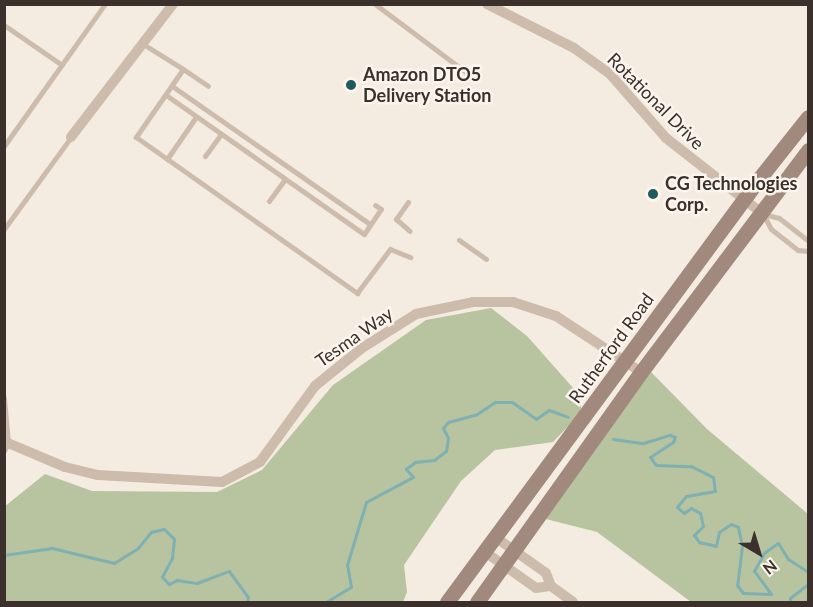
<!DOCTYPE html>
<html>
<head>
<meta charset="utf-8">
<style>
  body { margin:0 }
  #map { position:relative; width:813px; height:607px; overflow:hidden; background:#f4ebe1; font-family:Lato,sans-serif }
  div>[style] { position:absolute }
  .green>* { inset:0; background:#b8c4a0 }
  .stream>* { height:3px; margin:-1.5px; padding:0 1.5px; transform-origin:1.5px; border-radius:1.5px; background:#7fb0b2 }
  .service>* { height:5px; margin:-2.5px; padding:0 2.5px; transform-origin:2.5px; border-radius:2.5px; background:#cdbbac }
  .minor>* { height:10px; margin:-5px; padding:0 5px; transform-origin:5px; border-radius:5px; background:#cdbbac }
  .secondary>* { height:15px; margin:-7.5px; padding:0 7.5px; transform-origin:7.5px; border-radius:7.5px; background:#a18a7d }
  .dots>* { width:16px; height:16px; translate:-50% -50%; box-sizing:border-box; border:3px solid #fbf5ee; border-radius:50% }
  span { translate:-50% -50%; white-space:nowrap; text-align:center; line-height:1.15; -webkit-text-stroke:5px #fbf5ee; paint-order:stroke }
  .poi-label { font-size:18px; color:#3b302b; font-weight:700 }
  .left { translate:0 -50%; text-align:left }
  .street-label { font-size:18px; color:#3b302b }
  .frame { position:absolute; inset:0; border:6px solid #3b302b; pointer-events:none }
  .north { position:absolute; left:729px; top:523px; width:60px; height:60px; -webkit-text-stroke:4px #fbf5ee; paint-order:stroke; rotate:142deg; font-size:16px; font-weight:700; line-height:24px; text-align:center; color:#3b302b }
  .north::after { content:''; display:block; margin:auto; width:21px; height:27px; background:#3b302b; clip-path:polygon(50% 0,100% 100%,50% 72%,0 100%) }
</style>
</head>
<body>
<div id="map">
  <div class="green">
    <i style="clip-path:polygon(491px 308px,527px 336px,582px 398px,580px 414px,553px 442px,495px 450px,461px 481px,404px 565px,407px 592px,403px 602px,5px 602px,4px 507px,45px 474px,92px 491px,217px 492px,262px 470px,333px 385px,426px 320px)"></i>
    <i style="clip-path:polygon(651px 372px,707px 429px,808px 514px,808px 602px,691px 602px,597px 532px,542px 518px)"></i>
  </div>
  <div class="stream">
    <i style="left:613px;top:439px;width:30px;rotate:8deg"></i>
    <i style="left:643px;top:443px;width:28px;rotate:-17deg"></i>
    <i style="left:670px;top:435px;width:5px;rotate:22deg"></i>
    <i style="left:675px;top:437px;width:5px;rotate:112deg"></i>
    <i style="left:673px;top:442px;width:27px;rotate:147deg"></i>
    <i style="left:650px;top:457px;width:10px;rotate:53deg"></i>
    <i style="left:656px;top:465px;width:35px;rotate:2deg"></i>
    <i style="left:691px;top:466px;width:25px;rotate:27deg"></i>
    <i style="left:713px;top:477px;width:14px;rotate:82deg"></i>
    <i style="left:715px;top:491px;width:29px;rotate:170deg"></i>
    <i style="left:686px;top:496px;width:14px;rotate:129deg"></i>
    <i style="left:677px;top:507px;width:9px;rotate:41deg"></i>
    <i style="left:684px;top:513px;width:9px;rotate:-36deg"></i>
    <i style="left:691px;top:508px;width:10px;rotate:29deg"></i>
    <i style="left:700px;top:513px;width:13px;rotate:77deg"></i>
    <i style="left:703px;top:526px;width:13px;rotate:135deg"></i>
    <i style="left:694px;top:535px;width:9px;rotate:54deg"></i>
    <i style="left:699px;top:542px;width:17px;rotate:13deg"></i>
    <i style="left:716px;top:546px;width:14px;rotate:-78deg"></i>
    <i style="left:719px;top:532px;width:14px;rotate:-34deg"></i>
    <i style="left:731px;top:524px;width:8px;rotate:23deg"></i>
    <i style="left:738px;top:527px;width:19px;rotate:78deg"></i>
    <i style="left:742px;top:546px;width:39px;rotate:97deg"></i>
    <i style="left:737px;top:585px;width:10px;rotate:53deg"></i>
    <i style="left:743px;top:593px;width:28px;rotate:2deg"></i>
    <i style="left:771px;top:594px;width:29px;rotate:-126deg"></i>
    <i style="left:754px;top:571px;width:21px;rotate:-61deg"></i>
    <i style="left:764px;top:553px;width:17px;rotate:-36deg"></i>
    <i style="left:778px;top:543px;width:19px;rotate:58deg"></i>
    <i style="left:788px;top:559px;width:24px;rotate:33deg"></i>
    <i style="left:4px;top:555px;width:49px;rotate:-8.3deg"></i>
    <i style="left:52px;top:548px;width:64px;rotate:13.6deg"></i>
    <i style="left:114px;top:563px;width:28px;rotate:-32deg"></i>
    <i style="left:138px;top:548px;width:21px;rotate:-51deg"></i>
    <i style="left:151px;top:532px;width:13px;rotate:-13deg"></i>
    <i style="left:164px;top:529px;width:14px;rotate:45deg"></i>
    <i style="left:174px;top:539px;width:19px;rotate:96deg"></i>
    <i style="left:172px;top:558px;width:21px;rotate:118deg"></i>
    <i style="left:162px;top:577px;width:10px;rotate:45deg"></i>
    <i style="left:169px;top:584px;width:9px;rotate:-27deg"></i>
    <i style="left:177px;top:580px;width:20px;rotate:9deg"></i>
    <i style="left:197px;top:583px;width:34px;rotate:-21deg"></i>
    <i style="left:229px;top:571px;width:32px;rotate:54deg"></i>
    <i style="left:248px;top:597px;width:5px;rotate:101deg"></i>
    <i style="left:326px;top:602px;width:29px;rotate:-31deg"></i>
    <i style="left:351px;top:587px;width:22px;rotate:-100deg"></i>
    <i style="left:347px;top:565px;width:66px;rotate:-73.2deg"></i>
    <i style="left:366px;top:502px;width:53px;rotate:-28deg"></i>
    <i style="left:413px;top:477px;width:11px;rotate:-131deg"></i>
    <i style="left:406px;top:469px;width:11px;rotate:-38deg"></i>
    <i style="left:415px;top:462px;width:19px;rotate:-6deg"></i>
    <i style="left:434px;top:460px;width:15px;rotate:-37deg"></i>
    <i style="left:446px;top:451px;width:13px;rotate:-81deg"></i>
    <i style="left:448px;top:438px;width:11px;rotate:-117deg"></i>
    <i style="left:443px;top:428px;width:8px;rotate:-50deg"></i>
    <i style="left:448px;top:422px;width:30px;rotate:-15deg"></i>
    <i style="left:477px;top:414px;width:22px;rotate:-34deg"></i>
    <i style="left:495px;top:402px;width:17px"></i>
    <i style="left:512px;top:402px;width:29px;rotate:35deg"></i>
    <i style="left:536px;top:419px;width:16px;rotate:-35deg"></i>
    <i style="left:549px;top:410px;width:20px;rotate:20deg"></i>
    <i style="left:790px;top:602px;width:4px;rotate:-90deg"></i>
    <i style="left:790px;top:598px;width:23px;rotate:-38deg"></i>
  </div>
  <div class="service">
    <i style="left:375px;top:4px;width:120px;rotate:36.9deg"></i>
    <i style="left:4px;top:25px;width:70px;rotate:34.6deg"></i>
    <i style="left:143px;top:44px;width:47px;rotate:32deg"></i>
    <i style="left:183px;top:69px;width:83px;rotate:124.7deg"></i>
    <i style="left:136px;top:137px;width:271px;rotate:35.2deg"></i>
    <i style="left:357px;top:293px;width:55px;rotate:-53.1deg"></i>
    <i style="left:390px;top:249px;width:22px;rotate:22deg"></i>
    <i style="left:183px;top:69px;width:30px;rotate:34deg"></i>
    <i style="left:172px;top:86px;width:241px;rotate:34.9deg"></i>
    <i style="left:166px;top:95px;width:242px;rotate:35.1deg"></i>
    <i style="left:364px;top:234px;width:30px;rotate:-56deg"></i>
    <i style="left:381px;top:209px;width:7px;rotate:-146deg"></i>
    <i style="left:4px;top:146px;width:174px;rotate:-54.6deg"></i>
    <i style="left:205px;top:156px;width:27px;rotate:-54deg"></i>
    <i style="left:167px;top:159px;width:51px;rotate:-55.4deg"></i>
    <i style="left:269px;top:201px;width:27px;rotate:-54deg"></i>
    <i style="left:408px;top:202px;width:21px;rotate:125deg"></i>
    <i style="left:396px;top:219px;width:18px;rotate:41deg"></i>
    <i style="left:763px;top:214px;width:17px;rotate:62deg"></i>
    <i style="left:771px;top:229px;width:34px;rotate:38deg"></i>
    <i style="left:798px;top:250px;width:10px;rotate:6deg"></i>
    <i style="left:763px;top:214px;width:16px;rotate:14deg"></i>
    <i style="left:779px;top:218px;width:37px;rotate:38deg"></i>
    <i style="left:4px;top:229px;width:114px;rotate:-53.9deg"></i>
    <i style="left:459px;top:240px;width:33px;rotate:35deg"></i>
    <i style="left:4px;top:398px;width:45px;rotate:84.9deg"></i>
    <i style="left:8px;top:443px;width:9px;rotate:117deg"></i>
  </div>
  <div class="minor">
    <i style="left:487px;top:4px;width:97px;rotate:26.8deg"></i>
    <i style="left:574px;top:48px;width:44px;rotate:35.8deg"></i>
    <i style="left:610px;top:74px;width:85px;rotate:48.8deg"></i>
    <i style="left:666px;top:138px;width:123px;rotate:38.1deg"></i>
    <i style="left:71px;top:137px;width:168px;rotate:-52.5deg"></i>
    <i style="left:8px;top:443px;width:62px;rotate:22.8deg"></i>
    <i style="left:65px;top:467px;width:34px;rotate:14deg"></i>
    <i style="left:98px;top:475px;width:124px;rotate:3.2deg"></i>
    <i style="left:222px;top:482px;width:43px;rotate:-27.8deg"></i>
    <i style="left:260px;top:462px;width:94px;rotate:-54.1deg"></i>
    <i style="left:315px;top:386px;width:60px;rotate:-39deg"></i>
    <i style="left:362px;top:348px;width:64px;rotate:-32.2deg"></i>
    <i style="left:416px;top:314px;width:58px;rotate:-11.9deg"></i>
    <i style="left:473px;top:302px;width:40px"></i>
    <i style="left:513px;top:302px;width:45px;rotate:18deg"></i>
    <i style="left:556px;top:316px;width:102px;rotate:33.4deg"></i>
    <i style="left:495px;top:537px;width:62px;rotate:35.2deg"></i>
    <i style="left:546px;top:573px;width:14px;rotate:69deg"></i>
    <i style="left:551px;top:586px;width:27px;rotate:36deg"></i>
    <i style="left:485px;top:552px;width:62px;rotate:35.2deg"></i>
    <i style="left:536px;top:588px;width:15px;rotate:-8deg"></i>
  </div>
  <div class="secondary">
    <i style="left:447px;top:602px;width:524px;rotate:-53.61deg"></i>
    <i style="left:758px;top:180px;width:80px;rotate:-51.6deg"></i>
    <i style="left:477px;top:602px;width:282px;rotate:-54.5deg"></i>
    <i style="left:641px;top:372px;width:278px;rotate:-53deg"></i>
  </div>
  <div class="dots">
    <i style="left:351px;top:85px;background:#1f5a5e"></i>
    <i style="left:653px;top:194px;background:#1f5a5e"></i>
  </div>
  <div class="poi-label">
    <span class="left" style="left:363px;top:85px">Amazon DTO5<br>Delivery Station</span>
    <span class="left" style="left:665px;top:194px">CG Technologies<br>Corp.</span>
  </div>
  <div class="street-label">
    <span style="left:656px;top:101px;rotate:45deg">Rotational Drive</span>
    <span style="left:354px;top:337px;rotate:-35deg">Tesma Way</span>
    <span style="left:611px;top:348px;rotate:-54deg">Rutherford Road</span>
  </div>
  <div class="frame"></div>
  <div class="north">N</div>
</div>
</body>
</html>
